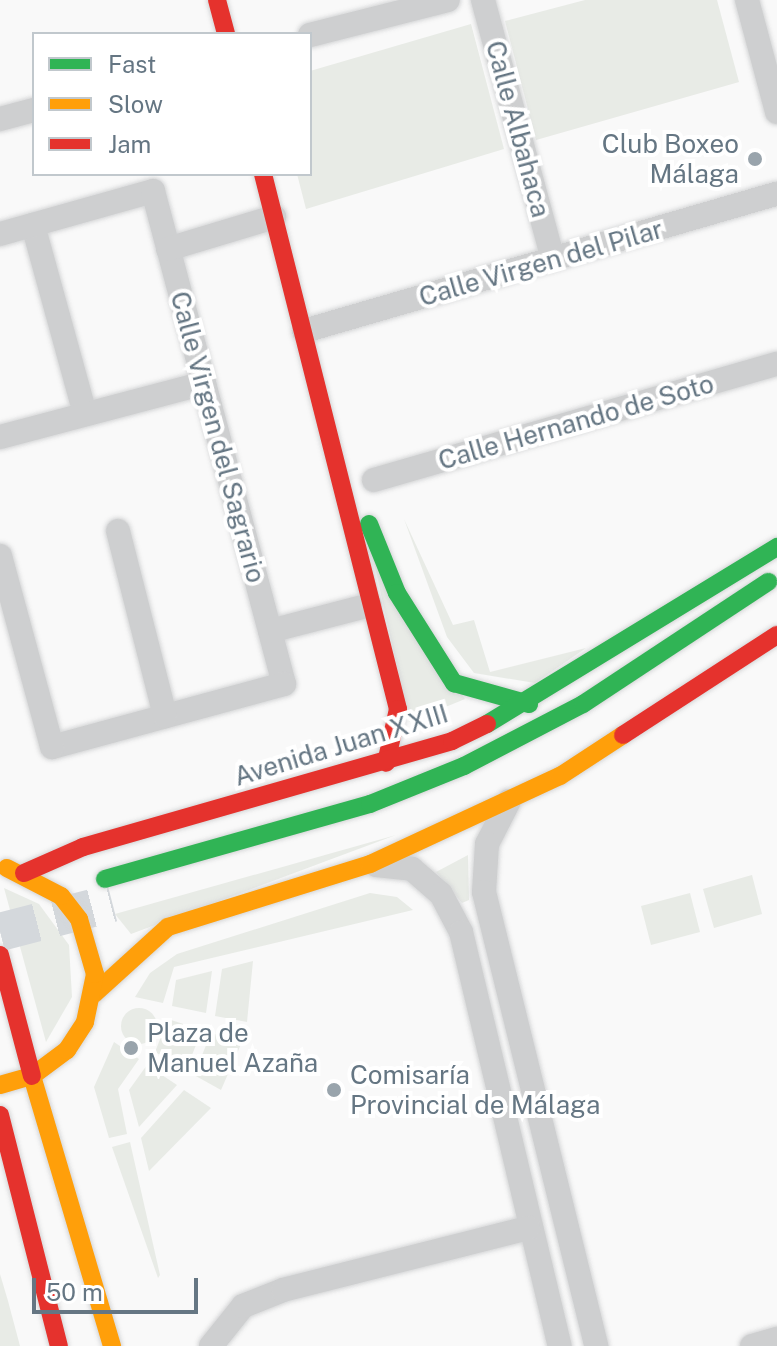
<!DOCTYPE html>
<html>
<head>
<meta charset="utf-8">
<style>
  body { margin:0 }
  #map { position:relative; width:777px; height:1346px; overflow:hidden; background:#f9f9f9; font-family:"Public Sans",sans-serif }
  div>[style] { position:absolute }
  .green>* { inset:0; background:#e8ebe6 }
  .round { border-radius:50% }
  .primary-tunnel>* { height:38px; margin-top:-19px; transform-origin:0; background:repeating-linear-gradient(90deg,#d4d8dc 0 38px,transparent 0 57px) }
  .roads { filter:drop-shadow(0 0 2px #d5d6d7) drop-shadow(0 0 2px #d5d6d7) }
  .street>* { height:24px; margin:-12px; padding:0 12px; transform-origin:12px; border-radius:12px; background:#cecfd0 }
  .fast>* { height:18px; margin:-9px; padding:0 9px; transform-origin:9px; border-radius:9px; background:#30b455 }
  .slow>* { height:18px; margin:-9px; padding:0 9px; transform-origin:9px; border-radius:9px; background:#ff9f0a }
  .jam>* { height:18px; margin:-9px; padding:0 9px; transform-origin:9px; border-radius:9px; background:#e5322d }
  .dots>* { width:22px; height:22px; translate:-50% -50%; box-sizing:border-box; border:4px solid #fff; border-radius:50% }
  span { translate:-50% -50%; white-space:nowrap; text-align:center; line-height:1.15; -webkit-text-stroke:8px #fff; paint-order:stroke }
  .street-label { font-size:26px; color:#657683 }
  .poi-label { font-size:26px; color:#657683 }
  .right { translate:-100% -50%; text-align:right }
  .left { translate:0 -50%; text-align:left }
  .legend { position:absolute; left:32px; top:32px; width:280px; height:144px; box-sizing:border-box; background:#fff; border:2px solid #c1c8cd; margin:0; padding:10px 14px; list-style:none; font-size:24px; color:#657683 }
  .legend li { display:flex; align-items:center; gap:16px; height:40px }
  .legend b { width:40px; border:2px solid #c1c8cd }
  .scale { position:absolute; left:32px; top:1278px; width:166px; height:36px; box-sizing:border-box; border:4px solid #657683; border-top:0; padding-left:10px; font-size:24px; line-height:28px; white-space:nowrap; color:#657683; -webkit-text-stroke:6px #fff; paint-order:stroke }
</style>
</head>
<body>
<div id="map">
  <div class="green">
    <i style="clip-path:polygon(585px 0,717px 0,739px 82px,536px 140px,505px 21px)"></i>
    <i style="clip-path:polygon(471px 24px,504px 149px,306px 209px,297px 174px,310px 174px,310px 71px)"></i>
    <i style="clip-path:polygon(404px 519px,453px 625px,474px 620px,490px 672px,586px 648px,535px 683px,474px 673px,447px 637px)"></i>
    <i style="clip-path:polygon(372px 553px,465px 699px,409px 722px)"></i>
    <i style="clip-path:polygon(396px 835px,131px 934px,115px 914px)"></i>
    <i style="clip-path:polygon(468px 855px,469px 900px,462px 903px,436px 872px)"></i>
    <i style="clip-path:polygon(752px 875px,762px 914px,714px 928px,703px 889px)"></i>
    <i style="clip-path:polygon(4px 888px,39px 904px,69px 945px,72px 997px,46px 1042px)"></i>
    <i style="clip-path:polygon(370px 893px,397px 897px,413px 910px,174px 967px,163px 1003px,135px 997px,150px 973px,177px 954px)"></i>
    <i style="clip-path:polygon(690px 893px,700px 932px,651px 945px,641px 906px)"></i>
    <i style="clip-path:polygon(253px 961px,247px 1022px,215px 1016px,222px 969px)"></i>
    <i style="clip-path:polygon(212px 971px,206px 1013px,172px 1006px,176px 980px)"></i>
    <i class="round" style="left:121px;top:1008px;width:36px;height:36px"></i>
    <i style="clip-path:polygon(168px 1019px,202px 1030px,186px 1070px,155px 1052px)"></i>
    <i style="clip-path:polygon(211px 1033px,242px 1042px,221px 1090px,194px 1075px)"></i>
    <i style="clip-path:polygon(114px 1042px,139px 1059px,118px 1089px,127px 1134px,109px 1138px,94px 1087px)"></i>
    <i style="clip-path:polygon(147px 1065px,177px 1085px,139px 1127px,129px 1090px)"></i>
    <i style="clip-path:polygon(184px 1090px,211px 1108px,149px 1171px,141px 1138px)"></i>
    <i style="clip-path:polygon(130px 1142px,160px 1275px,158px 1278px,112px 1147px)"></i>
    <i style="clip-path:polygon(0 1274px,8px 1301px,20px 1346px,0 1346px)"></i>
  </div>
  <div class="primary-tunnel">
    <i style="left:0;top:932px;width:116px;rotate:-14.5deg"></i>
  </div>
  <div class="roads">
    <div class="street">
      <i style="left:483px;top:0;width:268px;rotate:74.9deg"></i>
      <i style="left:747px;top:0;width:116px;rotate:75deg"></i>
      <i style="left:310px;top:35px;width:142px;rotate:-14.2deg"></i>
      <i style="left:0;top:119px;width:35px;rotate:-15deg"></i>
      <i style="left:33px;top:225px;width:196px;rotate:74.6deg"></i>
      <i style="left:0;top:234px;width:159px;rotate:-15.7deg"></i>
      <i style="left:153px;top:191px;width:510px;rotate:75.12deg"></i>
      <i style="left:284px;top:684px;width:240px;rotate:164.8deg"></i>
      <i style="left:52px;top:747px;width:198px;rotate:-105.2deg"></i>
      <i style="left:168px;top:249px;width:111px;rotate:-16.8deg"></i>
      <i style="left:304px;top:331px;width:492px;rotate:-16.2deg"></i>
      <i style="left:0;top:437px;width:211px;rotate:-14.8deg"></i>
      <i style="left:374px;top:480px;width:419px;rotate:-16.1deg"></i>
      <i style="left:118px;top:531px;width:191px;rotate:75.7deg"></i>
      <i style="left:270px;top:631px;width:103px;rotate:-14.6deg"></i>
      <i style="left:509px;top:801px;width:48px;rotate:117.1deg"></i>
      <i style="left:487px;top:844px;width:48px;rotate:93.6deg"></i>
      <i style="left:484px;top:892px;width:468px;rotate:76.1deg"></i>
      <i style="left:376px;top:865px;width:36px;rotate:6deg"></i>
      <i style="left:412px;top:869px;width:38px;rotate:41deg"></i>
      <i style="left:441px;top:894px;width:43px;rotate:62.2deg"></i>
      <i style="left:461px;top:932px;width:426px;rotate:76.6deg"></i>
      <i style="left:211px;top:1346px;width:51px;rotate:-51.3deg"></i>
      <i style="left:243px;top:1306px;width:43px;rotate:-21.8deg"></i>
      <i style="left:283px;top:1290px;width:253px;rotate:-14.2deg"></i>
      <i style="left:752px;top:1346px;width:26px;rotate:-16deg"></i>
    </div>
    <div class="fast">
      <i style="left:369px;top:524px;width:74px;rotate:67.9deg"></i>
      <i style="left:397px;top:593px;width:107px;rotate:57.7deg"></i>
      <i style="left:454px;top:683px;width:78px;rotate:15.6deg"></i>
      <i style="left:487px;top:724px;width:340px;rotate:-31.4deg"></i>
      <i style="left:105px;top:879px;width:275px;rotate:-15.8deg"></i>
      <i style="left:370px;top:804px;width:101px;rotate:-22deg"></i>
      <i style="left:464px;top:766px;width:134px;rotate:-27.5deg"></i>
      <i style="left:583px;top:704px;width:222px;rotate:-33.4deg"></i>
    </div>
    <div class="slow">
      <i style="left:94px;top:994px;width:100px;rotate:-42.2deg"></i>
      <i style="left:168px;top:927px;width:212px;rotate:-17.3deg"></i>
      <i style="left:370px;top:864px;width:209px;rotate:-24.9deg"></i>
      <i style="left:560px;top:776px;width:75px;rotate:-33.1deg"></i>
      <i style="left:32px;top:1076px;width:282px;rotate:73.5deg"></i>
      <i style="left:0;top:1085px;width:33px;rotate:-16deg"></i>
      <i style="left:32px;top:1076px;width:44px;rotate:-36.6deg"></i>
      <i style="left:67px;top:1050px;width:33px;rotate:-57deg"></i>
      <i style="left:85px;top:1022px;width:49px;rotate:-78.2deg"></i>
      <i style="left:95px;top:974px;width:57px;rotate:-106.2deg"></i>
      <i style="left:79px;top:919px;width:29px;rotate:-128deg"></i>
      <i style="left:61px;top:896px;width:61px;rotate:-152.6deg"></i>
    </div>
    <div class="jam">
      <i style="left:217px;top:0;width:35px;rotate:75deg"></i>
      <i style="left:263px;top:174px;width:552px;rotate:75.84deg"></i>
      <i style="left:398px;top:709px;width:55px;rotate:102.5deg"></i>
      <i style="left:623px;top:735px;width:184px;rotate:-33deg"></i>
      <i style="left:24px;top:873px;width:64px;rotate:-23.8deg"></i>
      <i style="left:83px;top:847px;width:384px;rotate:-16deg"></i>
      <i style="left:452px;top:741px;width:39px;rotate:-26deg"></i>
      <i style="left:0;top:955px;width:125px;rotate:75.2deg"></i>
      <i style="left:0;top:1115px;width:238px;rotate:75.7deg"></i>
    </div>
  </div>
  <div class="dots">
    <i style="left:755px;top:159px;background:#99a4ac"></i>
    <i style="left:131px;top:1048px;background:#99a4ac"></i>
    <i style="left:334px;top:1090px;background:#99a4ac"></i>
  </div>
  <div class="street-label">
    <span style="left:518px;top:129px;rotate:75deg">Calle Albahaca</span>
    <span style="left:541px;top:263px;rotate:-16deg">Calle Virgen del Pilar</span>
    <span style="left:576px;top:422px;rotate:-16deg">Calle Hernando de Soto</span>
    <span style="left:218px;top:437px;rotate:75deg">Calle Virgen del Sagrario</span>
    <span style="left:341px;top:745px;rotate:-17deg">Avenida Juan XXIII</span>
  </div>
  <div class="poi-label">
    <span class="right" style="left:739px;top:159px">Club Boxeo<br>Málaga</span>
    <span class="left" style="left:147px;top:1048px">Plaza de<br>Manuel Azaña</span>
    <span class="left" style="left:350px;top:1090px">Comisaría<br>Provincial de Málaga</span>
  </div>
  <ul class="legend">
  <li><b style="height:10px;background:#30b455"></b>Fast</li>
  <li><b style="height:10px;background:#ff9f0a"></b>Slow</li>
  <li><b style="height:10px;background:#e5322d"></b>Jam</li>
  </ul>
  <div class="scale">50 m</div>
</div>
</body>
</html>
